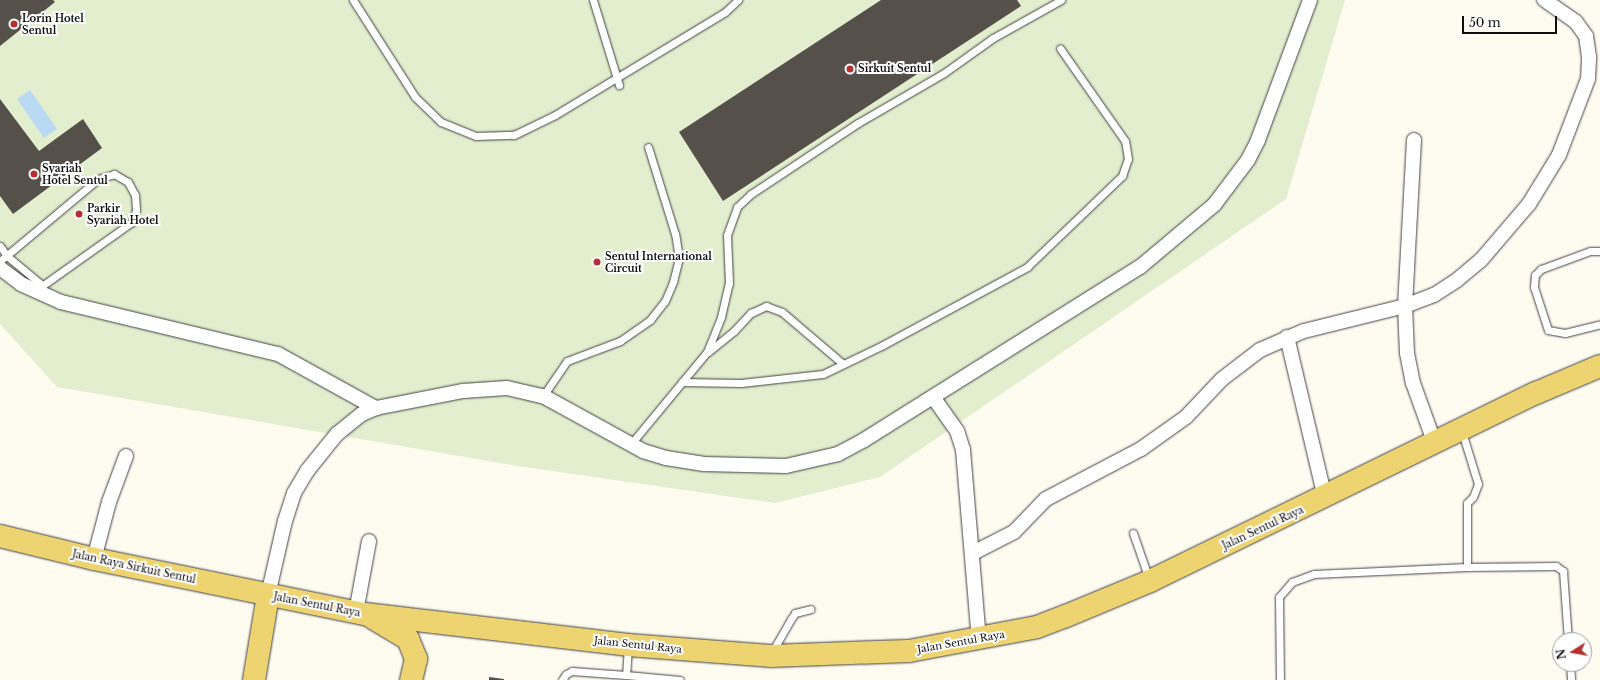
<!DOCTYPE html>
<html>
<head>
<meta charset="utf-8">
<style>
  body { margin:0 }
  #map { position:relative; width:1600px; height:680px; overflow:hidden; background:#fefcf1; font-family:"Libre Baskerville",serif }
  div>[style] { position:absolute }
  .pitch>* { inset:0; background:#e2eece }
  .water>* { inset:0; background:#b9daf2 }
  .building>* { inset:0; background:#56504b }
  .roads { filter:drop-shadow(0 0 1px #414141) drop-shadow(0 0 1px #414141) }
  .service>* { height:7px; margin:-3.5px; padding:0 3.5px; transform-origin:3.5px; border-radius:3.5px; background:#fff }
  .minor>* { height:14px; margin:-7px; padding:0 7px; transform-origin:7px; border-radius:7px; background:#fff }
  .primary>* { height:22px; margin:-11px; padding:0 11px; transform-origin:11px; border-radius:11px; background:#eed471 }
  .dots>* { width:11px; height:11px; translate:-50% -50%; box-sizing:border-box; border:2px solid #fff; border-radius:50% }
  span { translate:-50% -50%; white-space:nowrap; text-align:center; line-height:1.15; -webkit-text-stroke:4px #fff; paint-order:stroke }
  .poi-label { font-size:10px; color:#0e0e0e; font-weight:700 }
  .left { translate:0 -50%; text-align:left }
  .street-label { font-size:10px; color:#0e0e0e }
  .north { position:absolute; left:1552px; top:632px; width:40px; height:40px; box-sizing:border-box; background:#fff; border:1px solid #9f9f9f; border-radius:50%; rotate:259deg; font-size:11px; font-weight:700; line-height:16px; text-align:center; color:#0e0e0e }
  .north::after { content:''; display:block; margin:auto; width:14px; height:18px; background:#b43032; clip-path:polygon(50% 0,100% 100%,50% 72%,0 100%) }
  .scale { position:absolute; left:1462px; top:16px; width:95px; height:18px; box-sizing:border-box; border:2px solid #0e0e0e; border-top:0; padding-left:5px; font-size:12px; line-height:14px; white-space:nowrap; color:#0e0e0e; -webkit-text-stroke:3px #fff; paint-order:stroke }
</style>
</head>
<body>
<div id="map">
  <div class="pitch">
    <i style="clip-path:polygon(0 0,1345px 0,1286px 199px,880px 477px,775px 503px,518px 466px,57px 387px,0 324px)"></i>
  </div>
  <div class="water">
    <i style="clip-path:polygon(30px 90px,57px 129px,44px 138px,17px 99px)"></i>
  </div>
  <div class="building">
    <i style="clip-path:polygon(0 0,53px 0,55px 2px,0 46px)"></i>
    <i style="clip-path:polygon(881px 0,1017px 0,1021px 6px,723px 201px,679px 132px)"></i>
    <i style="clip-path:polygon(0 99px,39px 151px,83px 119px,102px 148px,13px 214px,0 196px)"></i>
    <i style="clip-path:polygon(489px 677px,504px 679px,504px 680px,489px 680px)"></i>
  </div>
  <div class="roads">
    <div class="service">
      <i style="left:353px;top:0;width:115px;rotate:57.4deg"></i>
      <i style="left:415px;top:97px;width:36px;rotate:44deg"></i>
      <i style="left:441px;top:122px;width:38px;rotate:22deg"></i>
      <i style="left:476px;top:136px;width:38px;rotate:-2deg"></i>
      <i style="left:514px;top:135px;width:46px;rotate:-26deg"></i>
      <i style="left:555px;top:115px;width:199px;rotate:-31.2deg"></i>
      <i style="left:725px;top:12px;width:18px;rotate:-43deg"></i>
      <i style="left:593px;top:0;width:89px;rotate:73deg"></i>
      <i style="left:0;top:246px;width:12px;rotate:55deg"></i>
      <i style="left:7px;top:256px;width:45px;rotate:39.6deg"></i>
      <i style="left:1600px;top:251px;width:10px;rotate:180deg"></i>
      <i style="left:1590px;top:251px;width:52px;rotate:159.8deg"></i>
      <i style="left:1541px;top:269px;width:8px;rotate:135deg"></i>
      <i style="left:1535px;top:275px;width:12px;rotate:95deg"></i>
      <i style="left:1534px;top:287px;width:45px;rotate:72deg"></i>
      <i style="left:1548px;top:330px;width:17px;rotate:10deg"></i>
      <i style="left:1565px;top:333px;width:36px;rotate:-14deg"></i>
      <i style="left:0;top:261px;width:128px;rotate:-39.9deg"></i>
      <i style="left:98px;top:179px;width:17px;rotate:-17deg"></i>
      <i style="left:114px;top:174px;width:16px;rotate:30deg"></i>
      <i style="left:128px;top:182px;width:15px;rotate:62deg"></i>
      <i style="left:135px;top:195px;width:15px;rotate:86deg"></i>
      <i style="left:136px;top:210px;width:13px;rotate:108deg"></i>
      <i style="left:132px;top:222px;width:119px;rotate:144.6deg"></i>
      <i style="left:708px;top:352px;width:33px;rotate:-39deg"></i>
      <i style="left:734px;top:331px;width:25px;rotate:-47deg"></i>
      <i style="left:751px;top:313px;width:17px;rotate:-25deg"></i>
      <i style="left:766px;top:306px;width:17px;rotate:21deg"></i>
      <i style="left:782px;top:312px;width:80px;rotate:40.4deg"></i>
      <i style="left:682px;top:382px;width:59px;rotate:1deg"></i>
      <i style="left:741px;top:383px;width:82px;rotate:-6.3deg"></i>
      <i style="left:823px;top:374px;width:67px;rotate:-25.8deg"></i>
      <i style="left:883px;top:345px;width:164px;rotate:-28.4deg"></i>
      <i style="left:1027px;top:267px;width:132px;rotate:-43.8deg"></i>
      <i style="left:1122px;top:176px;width:18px;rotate:-71deg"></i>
      <i style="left:1128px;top:159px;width:18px;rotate:-99deg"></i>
      <i style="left:1125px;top:141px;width:113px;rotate:-125deg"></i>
      <i style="left:543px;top:396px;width:42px;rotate:-55.6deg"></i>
      <i style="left:567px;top:361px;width:57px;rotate:-20.7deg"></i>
      <i style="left:620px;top:341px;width:37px;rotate:-35deg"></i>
      <i style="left:650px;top:320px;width:24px;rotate:-52deg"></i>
      <i style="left:665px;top:301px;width:21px;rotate:-67deg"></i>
      <i style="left:673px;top:282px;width:25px;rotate:-76deg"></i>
      <i style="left:679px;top:258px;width:24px;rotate:-99deg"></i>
      <i style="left:675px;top:234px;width:91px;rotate:-107.2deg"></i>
      <i style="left:630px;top:445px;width:121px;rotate:-50.4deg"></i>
      <i style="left:707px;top:352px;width:38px;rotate:-68deg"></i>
      <i style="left:721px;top:317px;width:35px;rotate:-77deg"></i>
      <i style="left:729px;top:283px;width:48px;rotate:-92.4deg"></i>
      <i style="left:727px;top:235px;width:30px;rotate:-70deg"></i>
      <i style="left:737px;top:207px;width:19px;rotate:-43deg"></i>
      <i style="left:751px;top:194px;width:128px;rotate:-33.6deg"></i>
      <i style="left:858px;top:123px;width:99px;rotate:-30.2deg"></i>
      <i style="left:944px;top:73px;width:60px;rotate:-35.5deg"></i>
      <i style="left:993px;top:38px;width:78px;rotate:-29.2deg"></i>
      <i style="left:1133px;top:533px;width:49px;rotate:70.8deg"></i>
      <i style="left:1467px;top:567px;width:89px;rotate:-0.6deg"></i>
      <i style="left:1556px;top:566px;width:9px;rotate:36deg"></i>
      <i style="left:1563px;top:571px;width:69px;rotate:85.9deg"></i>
      <i style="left:628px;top:647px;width:28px;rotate:94deg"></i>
      <i style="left:626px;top:675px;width:54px;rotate:5.3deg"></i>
      <i style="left:772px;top:652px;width:38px;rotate:-60deg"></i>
      <i style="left:791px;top:619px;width:7px;rotate:-56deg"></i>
      <i style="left:795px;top:613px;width:16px;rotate:-14deg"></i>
      <i style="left:1570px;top:664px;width:16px;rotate:86deg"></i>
      <i style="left:562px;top:680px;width:7px;rotate:-56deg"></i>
      <i style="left:566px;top:674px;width:7px;rotate:-27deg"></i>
      <i style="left:572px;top:671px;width:54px;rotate:4.2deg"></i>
      <i style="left:1280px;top:680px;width:83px;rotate:-90.7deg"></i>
      <i style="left:1279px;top:597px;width:20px;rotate:-49deg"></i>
      <i style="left:1292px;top:582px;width:23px;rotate:-20deg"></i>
      <i style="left:1314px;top:574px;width:153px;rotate:-2.6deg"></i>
      <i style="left:1467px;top:567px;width:64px;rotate:-90deg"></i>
      <i style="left:1467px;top:503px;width:8px;rotate:-45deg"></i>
      <i style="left:1473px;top:497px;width:14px;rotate:-69deg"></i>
      <i style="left:1478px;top:484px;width:54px;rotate:-107.1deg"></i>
    </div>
    <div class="minor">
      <i style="left:1414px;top:140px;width:166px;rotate:93.1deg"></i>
      <i style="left:1405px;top:306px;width:47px;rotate:87.6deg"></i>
      <i style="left:1407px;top:353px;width:31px;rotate:79deg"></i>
      <i style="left:1413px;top:383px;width:65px;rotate:70.2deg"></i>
      <i style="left:0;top:268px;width:26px;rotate:37deg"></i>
      <i style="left:21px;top:284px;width:44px;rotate:24.2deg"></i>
      <i style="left:61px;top:302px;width:223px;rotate:13.5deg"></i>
      <i style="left:278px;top:354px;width:112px;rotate:28.9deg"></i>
      <i style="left:1287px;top:337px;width:165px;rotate:76.7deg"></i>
      <i style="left:933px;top:397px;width:42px;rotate:54.8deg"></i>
      <i style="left:957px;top:431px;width:20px;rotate:72deg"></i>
      <i style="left:963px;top:450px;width:191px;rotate:85.2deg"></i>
      <i style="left:973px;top:553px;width:46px;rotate:-27.1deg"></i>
      <i style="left:1014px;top:532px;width:46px;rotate:-45.9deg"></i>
      <i style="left:1046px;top:499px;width:107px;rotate:-27.8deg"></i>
      <i style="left:1141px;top:449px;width:55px;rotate:-35.4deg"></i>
      <i style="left:1186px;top:417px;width:52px;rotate:-46.5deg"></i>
      <i style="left:1222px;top:379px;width:48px;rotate:-37.3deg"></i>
      <i style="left:1260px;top:350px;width:48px;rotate:-23.4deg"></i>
      <i style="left:1304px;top:331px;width:104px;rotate:-13.9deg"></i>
      <i style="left:1405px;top:306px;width:31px;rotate:-21deg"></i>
      <i style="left:1434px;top:295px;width:27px;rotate:-33deg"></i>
      <i style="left:1457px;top:280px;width:31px;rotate:-40deg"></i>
      <i style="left:1481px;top:260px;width:74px;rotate:-49.4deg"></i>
      <i style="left:1529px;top:204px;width:57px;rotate:-58.5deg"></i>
      <i style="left:1559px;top:155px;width:81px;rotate:-69.1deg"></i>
      <i style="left:1588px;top:79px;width:22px;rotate:-87deg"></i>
      <i style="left:1589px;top:57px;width:21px;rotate:-98deg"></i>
      <i style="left:1586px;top:36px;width:17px;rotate:-126deg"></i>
      <i style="left:1576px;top:22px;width:39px;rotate:-145deg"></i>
      <i style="left:94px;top:559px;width:59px;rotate:-75.3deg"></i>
      <i style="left:109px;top:502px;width:49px;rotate:-69.7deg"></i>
      <i style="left:268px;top:595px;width:76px;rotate:-77.1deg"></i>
      <i style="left:285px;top:521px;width:29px;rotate:-72deg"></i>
      <i style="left:294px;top:493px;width:26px;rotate:-59deg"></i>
      <i style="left:307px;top:471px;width:48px;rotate:-51deg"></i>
      <i style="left:337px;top:434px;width:32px;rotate:-39deg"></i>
      <i style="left:362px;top:414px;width:15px;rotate:-23deg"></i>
      <i style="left:376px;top:408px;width:89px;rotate:-11.1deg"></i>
      <i style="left:463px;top:391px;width:44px;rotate:-3.9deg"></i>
      <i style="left:507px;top:388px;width:37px;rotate:13deg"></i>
      <i style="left:543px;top:396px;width:114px;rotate:28.8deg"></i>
      <i style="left:643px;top:451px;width:24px;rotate:17deg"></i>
      <i style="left:666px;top:458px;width:37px;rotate:9deg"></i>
      <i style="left:703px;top:464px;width:83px;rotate:1.4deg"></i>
      <i style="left:786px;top:466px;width:53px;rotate:-13deg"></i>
      <i style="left:838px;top:454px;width:30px;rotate:-28deg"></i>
      <i style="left:864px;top:440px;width:326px;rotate:-32.1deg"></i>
      <i style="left:1140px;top:267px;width:97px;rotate:-40deg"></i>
      <i style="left:1214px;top:205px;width:56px;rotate:-52.9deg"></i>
      <i style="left:1248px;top:160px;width:22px;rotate:-63deg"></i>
      <i style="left:1258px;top:140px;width:149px;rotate:-69.6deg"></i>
      <i style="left:356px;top:612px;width:72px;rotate:-79.6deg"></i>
    </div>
    <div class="primary">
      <i style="left:0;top:536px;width:97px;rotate:13.7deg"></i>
      <i style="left:94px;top:559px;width:277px;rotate:11.5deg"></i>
      <i style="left:365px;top:614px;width:265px;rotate:6.7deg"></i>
      <i style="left:628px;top:645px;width:142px;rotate:4.4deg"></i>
      <i style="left:770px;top:656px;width:139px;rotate:-2.1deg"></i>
      <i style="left:909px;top:651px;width:130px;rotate:-10.6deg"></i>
      <i style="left:1037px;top:627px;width:31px;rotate:-21deg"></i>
      <i style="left:1066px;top:616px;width:91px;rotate:-22.6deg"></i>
      <i style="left:1150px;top:581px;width:429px;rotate:-26deg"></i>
      <i style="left:1536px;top:393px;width:69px;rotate:-22.9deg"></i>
      <i style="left:373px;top:618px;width:41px;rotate:31deg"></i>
      <i style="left:408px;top:639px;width:22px;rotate:68deg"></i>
      <i style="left:416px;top:659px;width:22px;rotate:103deg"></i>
      <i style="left:254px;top:680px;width:86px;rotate:-80.6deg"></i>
    </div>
  </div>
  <div class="dots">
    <i style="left:14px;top:24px;background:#b43032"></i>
    <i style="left:850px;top:69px;background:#b43032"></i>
    <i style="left:34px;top:174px;background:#b43032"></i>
    <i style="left:79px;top:214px;background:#b43032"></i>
    <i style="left:597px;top:262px;background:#b43032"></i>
  </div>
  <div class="poi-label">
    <span class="left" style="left:22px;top:24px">Lorin Hotel<br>Sentul</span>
    <span class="left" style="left:858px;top:69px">Sirkuit Sentul</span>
    <span class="left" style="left:42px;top:174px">Syariah<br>Hotel Sentul</span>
    <span class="left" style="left:87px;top:214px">Parkir<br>Syariah Hotel</span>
    <span class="left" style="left:605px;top:262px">Sentul International<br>Circuit</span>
  </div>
  <div class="street-label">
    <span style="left:1263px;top:528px;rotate:-25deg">Jalan Sentul Raya</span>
    <span style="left:134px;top:567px;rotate:12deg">Jalan Raya Sirkuit Sentul</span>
    <span style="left:317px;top:605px;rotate:11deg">Jalan Sentul Raya</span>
    <span style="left:961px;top:642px;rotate:-10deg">Jalan Sentul Raya</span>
    <span style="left:638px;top:645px;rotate:6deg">Jalan Sentul Raya</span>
  </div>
  <div class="north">N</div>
  <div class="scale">50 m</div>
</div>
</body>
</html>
